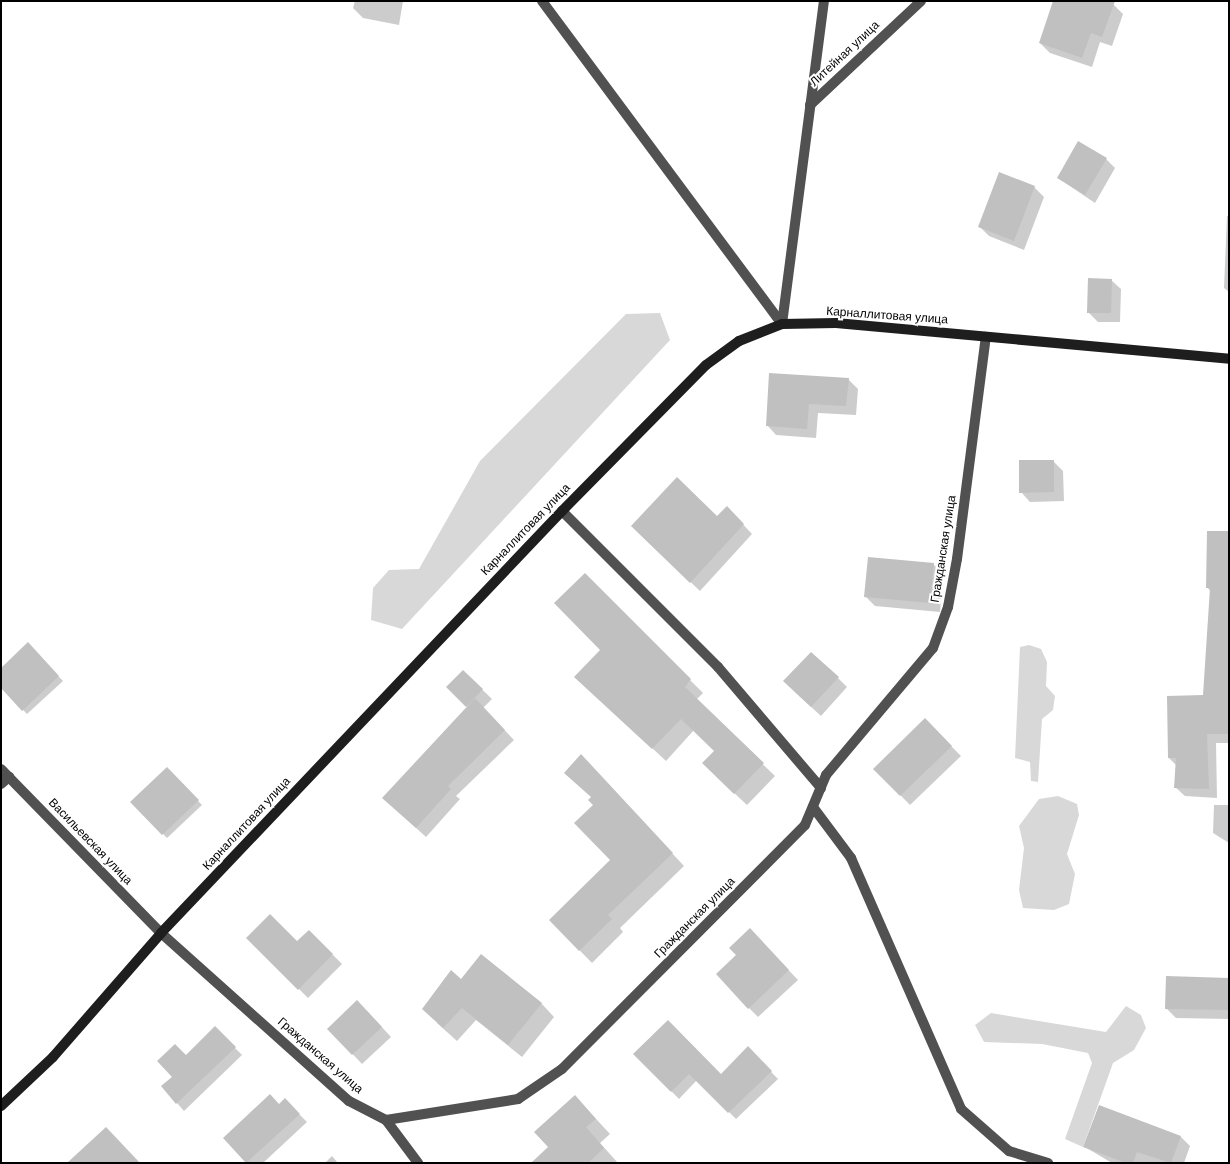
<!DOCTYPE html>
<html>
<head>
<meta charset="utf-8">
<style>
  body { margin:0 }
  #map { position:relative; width:1230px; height:1164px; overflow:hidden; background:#fff; font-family:"DM Sans",sans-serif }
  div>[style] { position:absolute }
  .green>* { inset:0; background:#d8d8d8 }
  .shadow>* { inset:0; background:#0003 }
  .building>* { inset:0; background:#c0c0c0 }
  .lane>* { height:10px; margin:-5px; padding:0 5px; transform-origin:5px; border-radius:5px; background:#515151 }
  .street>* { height:10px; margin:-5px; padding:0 5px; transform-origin:5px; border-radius:5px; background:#515151 }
  .secondary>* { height:10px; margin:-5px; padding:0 5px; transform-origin:5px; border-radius:5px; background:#1e1e1e }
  span { translate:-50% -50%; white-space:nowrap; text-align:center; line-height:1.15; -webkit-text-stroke:4px #fff; paint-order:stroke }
  .street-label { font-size:12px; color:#000 }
  .frame { position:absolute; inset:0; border:2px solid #000; pointer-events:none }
</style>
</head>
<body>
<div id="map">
  <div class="green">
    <i style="clip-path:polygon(660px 313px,670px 340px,402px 629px,371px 620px,373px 588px,389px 570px,419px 569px,480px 461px,626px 314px)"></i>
    <i style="clip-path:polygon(1029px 645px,1041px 649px,1047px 662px,1046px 686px,1055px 696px,1053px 710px,1042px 719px,1038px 782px,1031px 781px,1030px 762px,1015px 758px,1020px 647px)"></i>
    <i style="clip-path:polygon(1058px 796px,1077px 804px,1079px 815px,1067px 854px,1075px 874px,1069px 904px,1054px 910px,1023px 908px,1019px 890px,1024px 848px,1019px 826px,1039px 799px)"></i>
    <i style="clip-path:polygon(1126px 1006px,1141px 1015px,1146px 1028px,1134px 1050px,1113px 1063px,1083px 1147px,1065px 1139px,1092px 1063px,1088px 1053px,1042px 1044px,984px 1042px,975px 1025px,991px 1013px,1106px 1032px)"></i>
  </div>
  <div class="shadow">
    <i style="clip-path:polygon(355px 1px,403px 1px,399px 25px,363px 18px,353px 8px)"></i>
    <i style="clip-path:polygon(1113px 4px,1123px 14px,1112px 46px,1100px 42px,1092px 67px,1050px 53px,1040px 43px)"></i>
    <i style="clip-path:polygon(1106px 159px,1115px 168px,1095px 203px,1058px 178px)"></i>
    <i style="clip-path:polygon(1034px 187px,1044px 197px,1024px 250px,989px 236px,980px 227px)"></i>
    <i style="clip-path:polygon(1227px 216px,1229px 216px,1229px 292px,1224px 288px)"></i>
    <i style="clip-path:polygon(1111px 280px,1121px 289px,1120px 322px,1098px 322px,1088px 312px)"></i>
    <i style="clip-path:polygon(848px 379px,858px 389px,856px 415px,818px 413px,816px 438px,776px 435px,767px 425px)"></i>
    <i style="clip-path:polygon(1229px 427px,1229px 457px,1228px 456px)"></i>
    <i style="clip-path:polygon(1053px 461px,1063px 471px,1064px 501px,1030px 502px,1021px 492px)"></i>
    <i style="clip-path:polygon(717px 517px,736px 517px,752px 534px,700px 591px,641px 535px)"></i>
    <i style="clip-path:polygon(1229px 533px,1229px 743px,1216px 743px,1217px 798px,1185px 796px,1175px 787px,1176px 765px,1169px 758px,1204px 696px,1211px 592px,1207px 587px)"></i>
    <i style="clip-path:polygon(933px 564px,943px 574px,940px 612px,875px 606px,866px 597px)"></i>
    <i style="clip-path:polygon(585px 575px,703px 693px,696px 700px,775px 776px,747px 805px,716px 776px,716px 751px,694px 730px,666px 761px,589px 689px,602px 650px)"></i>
    <i style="clip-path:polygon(28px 644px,63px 681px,27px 714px,1px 687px)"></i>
    <i style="clip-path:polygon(463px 671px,492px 699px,483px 708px,514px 740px,456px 796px,460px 799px,426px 837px,393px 807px,468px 707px,448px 687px)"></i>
    <i style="clip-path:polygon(838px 678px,847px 687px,821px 716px,794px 691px)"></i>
    <i style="clip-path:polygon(925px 720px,961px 756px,910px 805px,875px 769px)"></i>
    <i style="clip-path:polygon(593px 768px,684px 866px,620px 928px,623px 932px,592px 963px,550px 920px,612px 860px,592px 798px)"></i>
    <i style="clip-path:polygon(167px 769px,202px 805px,167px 838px,132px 802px)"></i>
    <i style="clip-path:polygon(1214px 805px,1229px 805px,1229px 843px,1213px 833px)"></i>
    <i style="clip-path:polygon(309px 931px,342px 964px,308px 998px,248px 938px,297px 943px)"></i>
    <i style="clip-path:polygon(760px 940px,798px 980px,758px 1017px,749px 1008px)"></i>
    <i style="clip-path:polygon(1229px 979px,1229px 1019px,1176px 1018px,1166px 1008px)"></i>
    <i style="clip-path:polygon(461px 980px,541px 1003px,554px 1017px,522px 1057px,476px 1020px,457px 1041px,437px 1023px)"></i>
    <i style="clip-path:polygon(367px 1011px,391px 1037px,362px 1064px,329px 1029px)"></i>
    <i style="clip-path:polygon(215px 1028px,242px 1055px,184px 1111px,163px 1087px)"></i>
    <i style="clip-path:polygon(748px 1048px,778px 1079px,736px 1119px,697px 1080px,679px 1099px,635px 1054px,721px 1076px)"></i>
    <i style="clip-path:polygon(575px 1096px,610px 1134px,600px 1143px,618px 1163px,533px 1163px,550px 1147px)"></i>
    <i style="clip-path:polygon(279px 1105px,292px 1107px,307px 1122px,263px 1163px,248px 1163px,225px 1138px)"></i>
    <i style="clip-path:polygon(1181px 1137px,1190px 1146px,1184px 1163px,1112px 1163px,1085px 1147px)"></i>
    <i style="clip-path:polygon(332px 1156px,338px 1163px,325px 1163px)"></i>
  </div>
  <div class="building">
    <i style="clip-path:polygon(1053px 1px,1115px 1px,1102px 37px,1091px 33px,1082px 58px,1039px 43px)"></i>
    <i style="clip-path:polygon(1078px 141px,1107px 158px,1085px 195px,1057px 178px)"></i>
    <i style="clip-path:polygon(999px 172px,1035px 186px,1014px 241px,978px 227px)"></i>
    <i style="clip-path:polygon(1088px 278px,1112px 279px,1111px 313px,1087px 313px)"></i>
    <i style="clip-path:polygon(769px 373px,849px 378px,846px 406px,809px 404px,807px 429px,766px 426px)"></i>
    <i style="clip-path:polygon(1019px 460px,1054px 460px,1054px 492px,1019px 493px)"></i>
    <i style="clip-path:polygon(677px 477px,717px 516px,727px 506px,744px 524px,690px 583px,631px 526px)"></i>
    <i style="clip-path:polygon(1207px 531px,1229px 531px,1229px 734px,1207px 734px,1209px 789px,1174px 788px,1176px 758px,1168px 758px,1167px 696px,1203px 695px,1210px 588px,1206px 588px)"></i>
    <i style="clip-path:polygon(868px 557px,934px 563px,930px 603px,864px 597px)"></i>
    <i style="clip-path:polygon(585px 573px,691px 679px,685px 687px,764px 763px,734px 794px,702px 763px,714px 751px,681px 719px,652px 749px,574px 677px,600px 650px,554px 603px)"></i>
    <i style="clip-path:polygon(28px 642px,59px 676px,22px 711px,1px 688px,1px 668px)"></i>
    <i style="clip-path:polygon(811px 652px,839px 677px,811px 707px,783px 681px)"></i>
    <i style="clip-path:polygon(463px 670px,483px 689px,466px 707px,446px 687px)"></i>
    <i style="clip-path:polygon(475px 698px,505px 730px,448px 786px,451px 789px,416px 828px,382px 798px)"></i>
    <i style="clip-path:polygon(925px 718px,952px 746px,900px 796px,873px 769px)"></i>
    <i style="clip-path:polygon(581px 754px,673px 853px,608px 915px,612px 919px,579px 951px,549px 920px,610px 860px,574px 823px,593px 805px,588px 800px,591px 797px,564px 773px)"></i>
    <i style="clip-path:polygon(167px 767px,199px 800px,162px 835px,130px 802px)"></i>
    <i style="clip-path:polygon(270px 914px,297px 941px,309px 930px,333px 954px,298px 990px,246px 938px)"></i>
    <i style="clip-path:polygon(750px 928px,789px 970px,748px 1009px,716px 974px,736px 955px,729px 948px)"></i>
    <i style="clip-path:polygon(481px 954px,542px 1003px,508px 1045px,462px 1008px,443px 1028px,422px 1009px,451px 970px,461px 979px)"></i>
    <i style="clip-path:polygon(1166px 976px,1229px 978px,1229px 1010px,1165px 1009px)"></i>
    <i style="clip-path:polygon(357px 1000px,382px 1027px,352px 1055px,327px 1029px)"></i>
    <i style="clip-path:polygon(668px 1020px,721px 1074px,748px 1046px,772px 1071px,728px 1113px,689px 1074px,671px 1092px,633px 1054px)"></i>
    <i style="clip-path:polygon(215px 1026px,236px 1047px,176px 1104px,161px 1086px,172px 1077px,157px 1061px,175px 1044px,186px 1055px)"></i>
    <i style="clip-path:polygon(270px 1094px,279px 1104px,285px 1098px,300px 1114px,246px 1163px,223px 1138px)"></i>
    <i style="clip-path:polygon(575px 1095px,596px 1119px,586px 1127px,604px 1148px,588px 1163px,531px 1163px,548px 1147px,534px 1132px)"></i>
    <i style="clip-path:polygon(1099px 1105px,1181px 1136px,1171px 1163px,1137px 1152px,1133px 1163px,1126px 1163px,1083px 1147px)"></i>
    <i style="clip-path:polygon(106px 1127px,140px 1163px,67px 1163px)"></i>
  </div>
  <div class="lane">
    <i style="left:542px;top:1px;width:402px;rotate:53.4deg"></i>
  </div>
  <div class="street">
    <i style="left:810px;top:105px;width:152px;rotate:-43.1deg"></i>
    <i style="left:782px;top:324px;width:326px;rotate:-82.6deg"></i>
    <i style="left:562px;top:511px;width:221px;rotate:45deg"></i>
    <i style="left:718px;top:667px;width:159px;rotate:49.6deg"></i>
    <i style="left:1px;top:769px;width:229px;rotate:45.7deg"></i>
    <i style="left:161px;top:933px;width:252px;rotate:41.8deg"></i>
    <i style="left:349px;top:1101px;width:42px;rotate:27.2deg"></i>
    <i style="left:386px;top:1120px;width:134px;rotate:-9deg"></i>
    <i style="left:518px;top:1099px;width:53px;rotate:-34.3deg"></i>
    <i style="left:562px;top:1069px;width:344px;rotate:-45.1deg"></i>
    <i style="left:805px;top:825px;width:54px;rotate:-67.2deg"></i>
    <i style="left:826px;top:775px;width:166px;rotate:-49.9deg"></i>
    <i style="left:933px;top:648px;width:44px;rotate:-69.9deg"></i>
    <i style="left:948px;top:607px;width:49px;rotate:-79.4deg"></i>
    <i style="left:957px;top:559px;width:224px;rotate:-82.6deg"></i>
    <i style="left:1px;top:784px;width:11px;rotate:-41deg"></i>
    <i style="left:813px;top:807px;width:64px;rotate:53.3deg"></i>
    <i style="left:851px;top:858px;width:274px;rotate:66.3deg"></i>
    <i style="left:961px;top:1109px;width:64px;rotate:41.2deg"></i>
    <i style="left:1009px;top:1151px;width:41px;rotate:17.1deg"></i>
    <i style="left:386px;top:1120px;width:54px;rotate:53.3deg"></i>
  </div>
  <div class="secondary">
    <i style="left:1px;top:1106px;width:71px;rotate:-43.3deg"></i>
    <i style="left:53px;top:1057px;width:164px;rotate:-48.9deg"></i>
    <i style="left:161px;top:933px;width:582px;rotate:-46.46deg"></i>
    <i style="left:562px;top:511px;width:205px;rotate:-45.4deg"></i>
    <i style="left:706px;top:365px;width:41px;rotate:-36deg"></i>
    <i style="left:739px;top:341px;width:46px;rotate:-21.6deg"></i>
    <i style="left:782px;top:324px;width:54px;rotate:-1.1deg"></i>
    <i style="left:836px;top:323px;width:395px;rotate:5.2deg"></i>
  </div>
  <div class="street-label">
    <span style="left:845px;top:54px;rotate:-43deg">Литейная улица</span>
    <span style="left:887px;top:316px;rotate:4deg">Карналлитовая улица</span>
    <span style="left:526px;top:530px;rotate:-46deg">Карналлитовая улица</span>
    <span style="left:944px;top:549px;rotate:-81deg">Гражданская улица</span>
    <span style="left:247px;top:824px;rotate:-47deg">Карналлитовая улица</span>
    <span style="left:90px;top:842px;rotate:46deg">Васильевская улица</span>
    <span style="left:695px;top:918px;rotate:-45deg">Гражданская улица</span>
    <span style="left:320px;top:1056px;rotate:41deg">Гражданская улица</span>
  </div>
  <div class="frame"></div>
</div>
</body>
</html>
